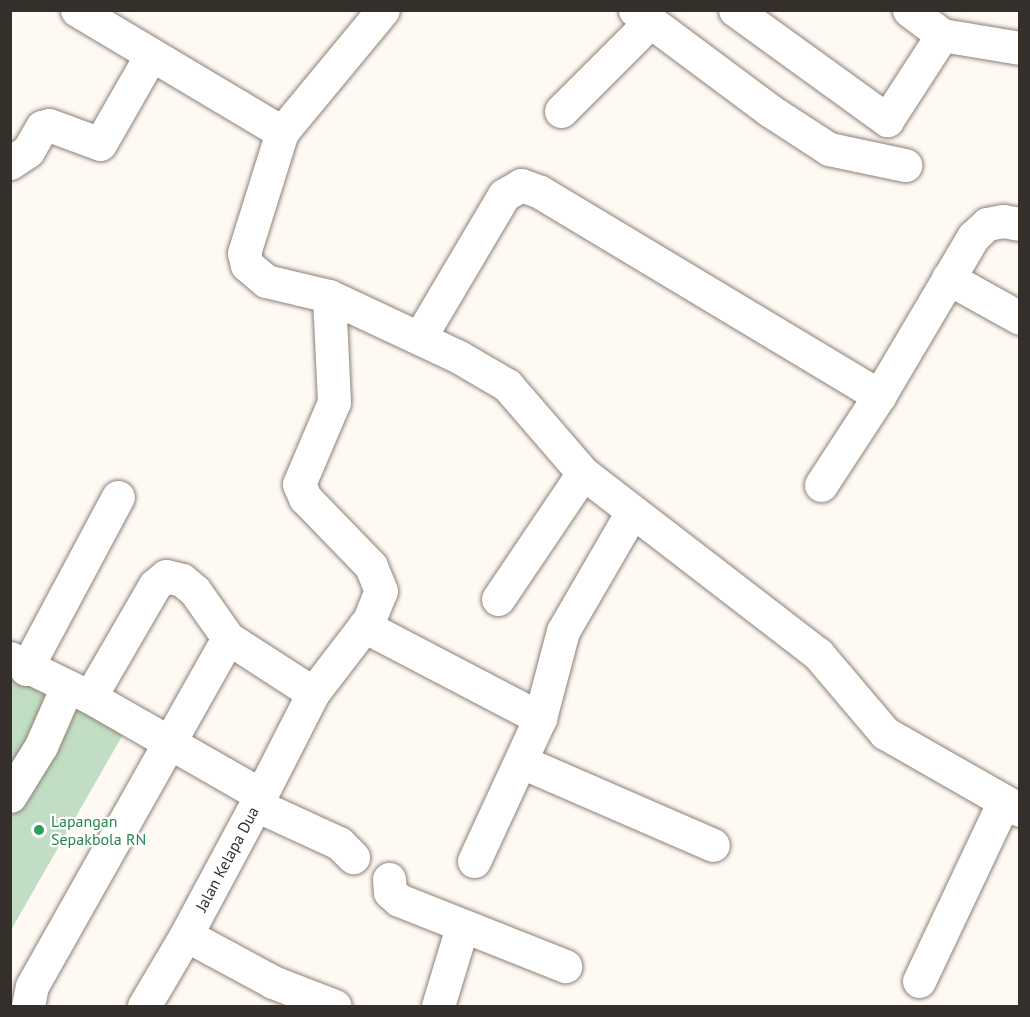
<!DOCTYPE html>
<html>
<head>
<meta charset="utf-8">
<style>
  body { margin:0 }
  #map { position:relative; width:1030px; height:1017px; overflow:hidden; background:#fff9f4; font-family:"PT Sans",sans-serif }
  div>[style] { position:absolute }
  .green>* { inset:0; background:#c1ddc3 }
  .roads { filter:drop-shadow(0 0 2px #8e8176) drop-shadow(0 0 2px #8e8176) }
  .minor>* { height:33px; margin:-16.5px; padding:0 16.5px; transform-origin:16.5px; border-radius:16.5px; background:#fff }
  .dots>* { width:16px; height:16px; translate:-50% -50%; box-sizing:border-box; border:3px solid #fff; border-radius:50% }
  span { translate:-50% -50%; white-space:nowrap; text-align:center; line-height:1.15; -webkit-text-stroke:4.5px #fff; paint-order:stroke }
  .leisure-label { font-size:16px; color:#27864d }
  .left { translate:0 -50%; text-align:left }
  .street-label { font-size:16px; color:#352f2b }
  .frame { position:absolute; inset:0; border:12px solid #352f2b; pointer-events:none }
</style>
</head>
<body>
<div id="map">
  <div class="green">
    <i style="clip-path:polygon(10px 671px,125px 731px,11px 930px)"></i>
  </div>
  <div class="roads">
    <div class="minor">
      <i style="left:77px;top:10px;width:239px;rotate:30.8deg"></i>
      <i style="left:635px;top:10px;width:167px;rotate:36.7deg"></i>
      <i style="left:769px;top:110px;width:72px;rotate:33deg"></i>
      <i style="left:829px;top:149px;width:78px;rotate:11.9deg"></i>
      <i style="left:735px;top:10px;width:188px;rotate:35.9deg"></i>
      <i style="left:887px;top:120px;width:101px;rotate:-57.1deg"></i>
      <i style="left:942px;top:35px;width:79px;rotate:9.5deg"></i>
      <i style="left:909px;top:10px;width:41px;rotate:37.1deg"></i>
      <i style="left:561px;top:111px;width:126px;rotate:-45deg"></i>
      <i style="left:10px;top:163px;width:22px;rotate:-34deg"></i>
      <i style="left:28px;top:151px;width:28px;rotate:-60deg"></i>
      <i style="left:42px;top:127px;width:7px;rotate:-16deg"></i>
      <i style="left:49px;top:125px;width:54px;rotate:20.4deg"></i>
      <i style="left:100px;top:144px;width:103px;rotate:-60.2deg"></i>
      <i style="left:948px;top:278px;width:82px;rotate:29.1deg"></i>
      <i style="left:329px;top:296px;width:144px;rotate:25.1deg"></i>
      <i style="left:459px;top:357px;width:56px;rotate:30.3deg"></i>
      <i style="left:507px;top:385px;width:116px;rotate:49.2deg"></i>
      <i style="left:583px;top:473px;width:297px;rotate:37.6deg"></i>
      <i style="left:818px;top:654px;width:104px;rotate:49.7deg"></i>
      <i style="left:885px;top:733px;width:155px;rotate:29.7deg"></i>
      <i style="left:420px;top:337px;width:165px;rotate:-59.4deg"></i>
      <i style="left:504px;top:195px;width:20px;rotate:-30deg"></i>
      <i style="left:521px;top:185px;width:20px;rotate:20deg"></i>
      <i style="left:540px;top:192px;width:396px;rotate:31deg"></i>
      <i style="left:821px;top:485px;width:106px;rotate:-56.9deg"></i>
      <i style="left:879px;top:396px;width:185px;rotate:-59.4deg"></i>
      <i style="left:973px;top:237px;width:19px;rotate:-43deg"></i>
      <i style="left:987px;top:224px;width:16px;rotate:-11deg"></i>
      <i style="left:1003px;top:221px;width:17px;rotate:10deg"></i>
      <i style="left:498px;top:599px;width:152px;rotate:-56deg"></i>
      <i style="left:364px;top:626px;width:199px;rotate:27.6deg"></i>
      <i style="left:10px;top:658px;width:89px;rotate:26deg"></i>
      <i style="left:90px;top:697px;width:197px;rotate:29.8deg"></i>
      <i style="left:261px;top:795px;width:159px;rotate:118.2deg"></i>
      <i style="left:186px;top:935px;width:99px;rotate:28.4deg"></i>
      <i style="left:273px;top:982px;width:66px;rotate:21.2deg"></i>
      <i style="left:26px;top:669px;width:195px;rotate:-61.9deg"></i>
      <i style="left:90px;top:697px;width:129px;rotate:-59.9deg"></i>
      <i style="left:155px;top:585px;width:14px;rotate:-39deg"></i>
      <i style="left:166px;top:576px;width:16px;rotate:14deg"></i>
      <i style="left:182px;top:580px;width:17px;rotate:40deg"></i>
      <i style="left:195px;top:591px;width:57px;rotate:54.9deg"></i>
      <i style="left:228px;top:638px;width:101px;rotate:32.9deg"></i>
      <i style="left:522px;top:762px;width:208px;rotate:23.5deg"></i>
      <i style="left:261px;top:795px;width:114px;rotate:-63deg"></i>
      <i style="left:313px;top:693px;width:92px;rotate:-52.5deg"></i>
      <i style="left:369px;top:620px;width:31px;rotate:-68deg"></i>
      <i style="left:381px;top:591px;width:27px;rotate:-112deg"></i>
      <i style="left:371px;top:566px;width:95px;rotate:-134.1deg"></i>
      <i style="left:305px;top:498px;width:15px;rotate:-113deg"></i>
      <i style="left:299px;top:484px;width:89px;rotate:-66.9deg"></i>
      <i style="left:334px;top:402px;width:106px;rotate:-92.7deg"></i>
      <i style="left:329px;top:296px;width:65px;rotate:-166.6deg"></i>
      <i style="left:266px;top:281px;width:25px;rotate:-140deg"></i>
      <i style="left:247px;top:265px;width:12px;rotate:-104deg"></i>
      <i style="left:244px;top:253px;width:127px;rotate:-72.6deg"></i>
      <i style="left:282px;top:132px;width:158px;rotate:-50.4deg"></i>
      <i style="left:10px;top:796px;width:59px;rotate:-58.2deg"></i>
      <i style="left:41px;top:746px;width:62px;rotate:-66.3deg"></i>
      <i style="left:256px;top:805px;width:91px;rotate:24.6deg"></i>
      <i style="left:339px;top:843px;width:20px;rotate:45deg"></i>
      <i style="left:474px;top:861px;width:157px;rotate:-65.2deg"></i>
      <i style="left:540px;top:718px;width:90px;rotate:-75.2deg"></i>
      <i style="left:563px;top:631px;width:138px;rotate:-59.9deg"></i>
      <i style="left:389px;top:879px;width:13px;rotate:86deg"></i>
      <i style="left:390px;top:892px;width:12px;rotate:42deg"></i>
      <i style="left:399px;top:900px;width:179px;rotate:21.7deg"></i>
      <i style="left:919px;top:981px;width:199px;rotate:-64.7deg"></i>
      <i style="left:28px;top:1006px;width:20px;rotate:-79deg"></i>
      <i style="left:32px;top:986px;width:399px;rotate:-60.6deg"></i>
      <i style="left:144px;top:1006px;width:82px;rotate:-59.4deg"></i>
      <i style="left:438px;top:1006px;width:83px;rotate:-73.1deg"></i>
    </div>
  </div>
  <div class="dots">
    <i style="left:39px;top:830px;background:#2e9e5b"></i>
  </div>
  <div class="leisure-label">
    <span class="left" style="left:51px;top:830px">Lapangan<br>Sepakbola RN</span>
  </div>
  <div class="street-label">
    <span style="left:227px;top:859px;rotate:-62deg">Jalan Kelapa Dua</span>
  </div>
  <div class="frame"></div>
</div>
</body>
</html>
